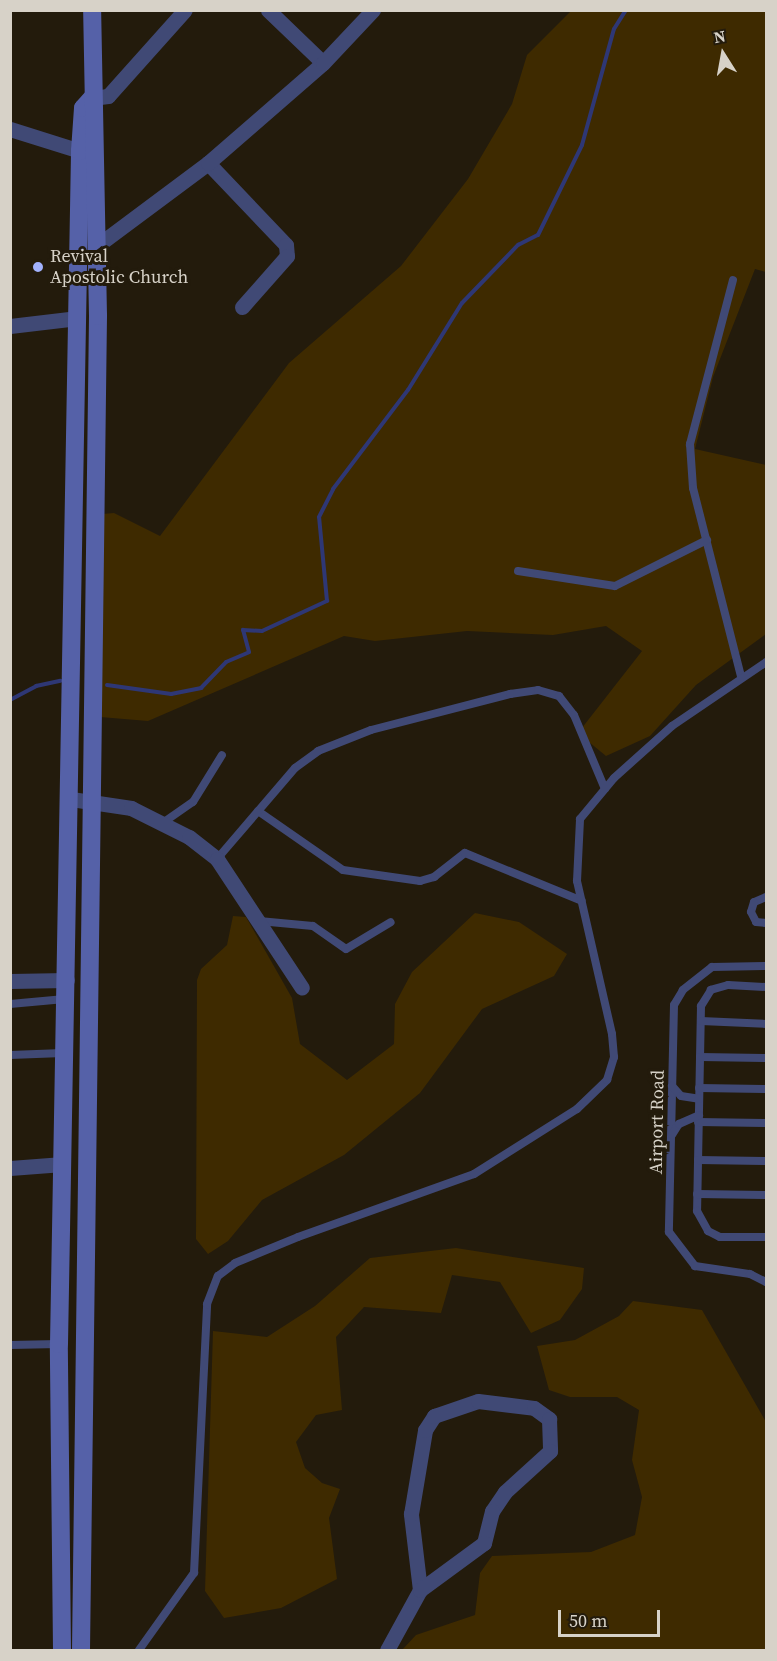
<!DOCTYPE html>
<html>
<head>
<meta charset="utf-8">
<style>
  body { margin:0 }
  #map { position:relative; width:777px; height:1661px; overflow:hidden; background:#231b0c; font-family:"Source Serif 4",serif }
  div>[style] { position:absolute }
  .green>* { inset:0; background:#3e2a00 }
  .stream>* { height:4px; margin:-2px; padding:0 2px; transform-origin:2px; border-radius:2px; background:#2e3775 }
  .lane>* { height:8px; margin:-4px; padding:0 4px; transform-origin:4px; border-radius:4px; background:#404975 }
  .street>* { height:15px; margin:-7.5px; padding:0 7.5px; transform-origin:7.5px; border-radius:7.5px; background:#404975 }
  .secondary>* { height:18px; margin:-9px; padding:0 9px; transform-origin:9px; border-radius:9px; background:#5561a8 }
  .dots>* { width:16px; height:16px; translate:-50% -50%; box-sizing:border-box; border:3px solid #231b0c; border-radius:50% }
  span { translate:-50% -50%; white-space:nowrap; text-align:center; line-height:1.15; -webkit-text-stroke:6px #231b0c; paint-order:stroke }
  .poi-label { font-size:18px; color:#d7d2c8 }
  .left { translate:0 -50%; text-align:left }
  .street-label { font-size:18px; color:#d7d2c8 }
  .frame { position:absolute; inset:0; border:12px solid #d7d2c8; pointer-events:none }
  .north { position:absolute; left:693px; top:24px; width:60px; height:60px; -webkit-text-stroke:4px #231b0c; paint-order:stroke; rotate:349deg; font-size:16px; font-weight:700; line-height:24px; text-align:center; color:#d7d2c8 }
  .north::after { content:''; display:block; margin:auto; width:21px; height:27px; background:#d7d2c8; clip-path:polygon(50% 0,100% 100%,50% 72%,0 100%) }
  .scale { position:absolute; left:558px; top:1610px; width:102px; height:27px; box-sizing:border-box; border:3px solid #d7d2c8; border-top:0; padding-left:8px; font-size:18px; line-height:21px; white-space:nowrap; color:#d7d2c8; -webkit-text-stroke:4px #231b0c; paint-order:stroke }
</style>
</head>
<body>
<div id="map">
  <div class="green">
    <i style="clip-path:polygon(571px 11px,766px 11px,766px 272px,755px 269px,713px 377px,695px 449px,766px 465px,766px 634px,696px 685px,650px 736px,606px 756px,578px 733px,642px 651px,606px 626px,553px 635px,467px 631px,375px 641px,344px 636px,148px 721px,100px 717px,102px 514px,114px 513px,160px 536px,289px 363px,401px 266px,468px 179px,512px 104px,527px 55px)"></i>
    <i style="clip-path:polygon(475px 913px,519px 922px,567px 954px,554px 976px,482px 1009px,420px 1093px,344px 1155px,262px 1200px,228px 1241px,208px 1254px,196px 1239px,197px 980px,201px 969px,227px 945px,233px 916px,246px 917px,292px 998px,300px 1044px,347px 1080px,394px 1044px,395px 1004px,412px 972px)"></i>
    <i style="clip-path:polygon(456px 1248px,584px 1268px,582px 1289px,560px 1320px,531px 1333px,500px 1282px,452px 1275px,441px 1313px,364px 1307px,336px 1337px,342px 1410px,316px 1415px,296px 1442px,305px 1468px,322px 1483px,340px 1489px,329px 1518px,337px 1579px,281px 1608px,224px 1618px,205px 1591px,213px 1331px,267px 1337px,315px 1306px,370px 1258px)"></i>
    <i style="clip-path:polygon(633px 1301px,702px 1310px,766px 1422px,766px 1650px,402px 1650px,416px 1635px,475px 1615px,480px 1573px,492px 1556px,591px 1552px,635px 1535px,642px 1497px,632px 1460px,639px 1410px,617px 1397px,570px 1397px,549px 1390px,537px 1346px,575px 1340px,619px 1316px)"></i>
  </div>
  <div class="stream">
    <i style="left:107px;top:685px;width:65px;rotate:8deg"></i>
    <i style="left:171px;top:694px;width:31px;rotate:-11deg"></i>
    <i style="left:201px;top:688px;width:36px;rotate:-46deg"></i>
    <i style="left:226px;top:662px;width:25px;rotate:-23deg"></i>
    <i style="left:249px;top:652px;width:23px;rotate:-105deg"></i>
    <i style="left:243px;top:630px;width:19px;rotate:3deg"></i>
    <i style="left:262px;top:631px;width:72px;rotate:-24.8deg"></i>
    <i style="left:327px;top:601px;width:84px;rotate:-95.4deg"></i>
    <i style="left:319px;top:517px;width:31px;rotate:-63deg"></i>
    <i style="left:333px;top:489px;width:124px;rotate:-52.9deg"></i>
    <i style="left:408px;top:390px;width:102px;rotate:-58.2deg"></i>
    <i style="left:462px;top:303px;width:81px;rotate:-46deg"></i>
    <i style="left:518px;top:245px;width:22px;rotate:-27deg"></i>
    <i style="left:538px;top:235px;width:100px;rotate:-63.9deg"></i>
    <i style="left:582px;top:145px;width:120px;rotate:-74.6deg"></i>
    <i style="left:614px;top:29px;width:22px;rotate:-58deg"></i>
    <i style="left:10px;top:700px;width:30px;rotate:-28deg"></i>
    <i style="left:36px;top:686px;width:25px;rotate:-12deg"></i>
  </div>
  <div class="lane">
    <i style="left:733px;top:280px;width:170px;rotate:104.7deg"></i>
    <i style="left:690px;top:444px;width:44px;rotate:86.1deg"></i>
    <i style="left:693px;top:488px;width:194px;rotate:75.7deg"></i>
    <i style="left:518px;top:571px;width:98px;rotate:8.8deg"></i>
    <i style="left:615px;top:586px;width:103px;rotate:-26.6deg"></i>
    <i style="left:258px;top:811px;width:103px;rotate:34.8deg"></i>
    <i style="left:343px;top:870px;width:78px;rotate:8.1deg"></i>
    <i style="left:420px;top:881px;width:15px;rotate:-16deg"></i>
    <i style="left:434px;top:877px;width:39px;rotate:-38deg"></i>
    <i style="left:465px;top:853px;width:126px;rotate:22.3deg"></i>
    <i style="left:164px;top:822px;width:35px;rotate:-35deg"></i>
    <i style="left:193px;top:802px;width:55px;rotate:-58.3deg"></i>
    <i style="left:217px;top:859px;width:120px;rotate:-49.4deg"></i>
    <i style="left:295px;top:768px;width:29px;rotate:-36deg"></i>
    <i style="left:318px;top:751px;width:57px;rotate:-21.6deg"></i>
    <i style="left:371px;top:730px;width:144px;rotate:-14.5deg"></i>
    <i style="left:510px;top:694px;width:28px;rotate:-8deg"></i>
    <i style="left:538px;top:690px;width:22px;rotate:16deg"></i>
    <i style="left:559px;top:696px;width:24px;rotate:52deg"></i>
    <i style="left:574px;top:715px;width:80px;rotate:67.3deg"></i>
    <i style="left:766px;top:897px;width:13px;rotate:157deg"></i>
    <i style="left:754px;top:902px;width:10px;rotate:107deg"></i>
    <i style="left:751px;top:912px;width:11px;rotate:63deg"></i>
    <i style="left:756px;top:922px;width:10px;rotate:6deg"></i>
    <i style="left:259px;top:921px;width:54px;rotate:5.3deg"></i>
    <i style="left:313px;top:926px;width:40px;rotate:34.9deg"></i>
    <i style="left:346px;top:949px;width:52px;rotate:-31deg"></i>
    <i style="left:766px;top:966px;width:54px;rotate:178.9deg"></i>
    <i style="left:712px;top:967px;width:37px;rotate:142deg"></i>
    <i style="left:683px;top:990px;width:17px;rotate:121deg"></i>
    <i style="left:674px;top:1005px;width:227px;rotate:91.3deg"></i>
    <i style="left:669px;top:1232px;width:43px;rotate:52.6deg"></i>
    <i style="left:695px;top:1266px;width:56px;rotate:8.3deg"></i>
    <i style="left:750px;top:1274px;width:18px;rotate:27deg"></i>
    <i style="left:766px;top:987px;width:38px;rotate:-177deg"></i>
    <i style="left:728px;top:985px;width:18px;rotate:164deg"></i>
    <i style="left:711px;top:990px;width:19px;rotate:122deg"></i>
    <i style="left:701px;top:1006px;width:205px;rotate:91.1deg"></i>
    <i style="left:697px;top:1211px;width:23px;rotate:61deg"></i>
    <i style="left:708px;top:1231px;width:13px;rotate:27deg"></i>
    <i style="left:720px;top:1237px;width:46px"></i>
    <i style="left:10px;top:1004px;width:55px;rotate:-5.2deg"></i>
    <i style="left:701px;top:1021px;width:65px;rotate:2.6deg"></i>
    <i style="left:10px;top:1055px;width:53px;rotate:-2.2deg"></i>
    <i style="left:700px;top:1057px;width:66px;rotate:0.9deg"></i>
    <i style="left:672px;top:1086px;width:13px;rotate:48deg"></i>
    <i style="left:681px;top:1096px;width:18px;rotate:9deg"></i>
    <i style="left:699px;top:1088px;width:67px;rotate:0.9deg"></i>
    <i style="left:698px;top:1122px;width:68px;rotate:0.8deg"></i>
    <i style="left:672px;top:1135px;width:13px;rotate:-58deg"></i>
    <i style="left:679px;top:1124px;width:22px;rotate:-24deg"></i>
    <i style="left:698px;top:1160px;width:68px;rotate:0.8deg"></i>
    <i style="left:697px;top:1194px;width:69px;rotate:0.8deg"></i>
    <i style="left:10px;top:1345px;width:49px;rotate:-1.2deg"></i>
    <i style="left:139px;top:1650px;width:95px;rotate:-54.5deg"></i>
    <i style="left:194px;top:1573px;width:269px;rotate:-87.2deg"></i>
    <i style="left:207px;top:1304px;width:30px;rotate:-69deg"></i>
    <i style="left:218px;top:1276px;width:21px;rotate:-37deg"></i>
    <i style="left:235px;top:1263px;width:68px;rotate:-22.4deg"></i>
    <i style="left:298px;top:1237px;width:187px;rotate:-19.7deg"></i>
    <i style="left:474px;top:1174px;width:122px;rotate:-32.3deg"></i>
    <i style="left:577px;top:1109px;width:42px;rotate:-44deg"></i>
    <i style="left:607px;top:1080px;width:24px;rotate:-73deg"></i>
    <i style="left:614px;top:1057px;width:23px;rotate:-95deg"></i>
    <i style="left:612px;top:1034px;width:157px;rotate:-102.9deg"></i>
    <i style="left:577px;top:881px;width:62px;rotate:-87.2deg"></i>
    <i style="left:580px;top:819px;width:53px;rotate:-50.3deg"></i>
    <i style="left:614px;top:778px;width:78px;rotate:-41.9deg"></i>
    <i style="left:672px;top:726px;width:114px;rotate:-34.2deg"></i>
  </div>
  <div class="street">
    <i style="left:268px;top:10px;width:76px;rotate:43.9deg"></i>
    <i style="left:92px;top:98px;width:16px;rotate:-7deg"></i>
    <i style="left:108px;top:96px;width:115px;rotate:-48.2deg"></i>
    <i style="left:10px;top:129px;width:73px;rotate:17.4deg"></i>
    <i style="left:208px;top:163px;width:113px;rotate:46.4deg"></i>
    <i style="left:286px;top:245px;width:11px;rotate:85deg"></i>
    <i style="left:287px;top:256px;width:68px;rotate:131.4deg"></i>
    <i style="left:98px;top:245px;width:137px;rotate:-36.7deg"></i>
    <i style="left:208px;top:163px;width:152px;rotate:-41deg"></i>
    <i style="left:323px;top:63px;width:73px;rotate:-46.7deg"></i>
    <i style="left:10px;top:326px;width:68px;rotate:-6.7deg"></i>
    <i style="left:71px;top:799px;width:61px;rotate:8.5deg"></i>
    <i style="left:131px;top:808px;width:65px;rotate:26.6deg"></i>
    <i style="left:189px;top:837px;width:36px;rotate:38deg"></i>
    <i style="left:217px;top:859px;width:154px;rotate:56.6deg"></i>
    <i style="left:10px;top:981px;width:57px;rotate:-1deg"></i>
    <i style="left:10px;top:1168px;width:53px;rotate:-4.3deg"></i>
    <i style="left:387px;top:1650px;width:68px;rotate:-61.2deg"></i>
    <i style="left:420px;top:1590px;width:77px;rotate:-96.8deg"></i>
    <i style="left:411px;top:1514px;width:85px;rotate:-80.5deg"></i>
    <i style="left:425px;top:1430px;width:17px;rotate:-57deg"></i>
    <i style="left:434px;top:1416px;width:46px;rotate:-18.8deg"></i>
    <i style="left:478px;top:1401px;width:56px;rotate:7.1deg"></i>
    <i style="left:534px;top:1408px;width:19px;rotate:36deg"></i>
    <i style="left:549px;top:1419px;width:32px;rotate:88deg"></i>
    <i style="left:550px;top:1451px;width:61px;rotate:137.7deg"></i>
    <i style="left:505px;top:1492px;width:23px;rotate:124deg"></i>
    <i style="left:492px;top:1511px;width:33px;rotate:104deg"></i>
    <i style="left:484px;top:1543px;width:79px;rotate:143.7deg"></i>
  </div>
  <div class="secondary">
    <i style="left:62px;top:1650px;width:306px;rotate:-90.6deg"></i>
    <i style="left:59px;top:1344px;width:1193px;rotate:-88.99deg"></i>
    <i style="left:80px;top:151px;width:43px;rotate:-86deg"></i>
    <i style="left:83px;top:108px;width:13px;rotate:-48deg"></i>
    <i style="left:81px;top:1650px;width:1334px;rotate:-89.27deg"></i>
    <i style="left:98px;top:316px;width:306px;rotate:-91.1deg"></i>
  </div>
  <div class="dots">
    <i style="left:38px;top:267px;background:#a2b2fd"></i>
  </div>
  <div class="poi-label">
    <span class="left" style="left:50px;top:267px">Revival<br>Apostolic Church</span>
  </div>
  <div class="street-label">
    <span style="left:657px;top:1122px;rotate:-89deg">Airport Road</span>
  </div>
  <div class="frame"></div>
  <div class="north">N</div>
  <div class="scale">50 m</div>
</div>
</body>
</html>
